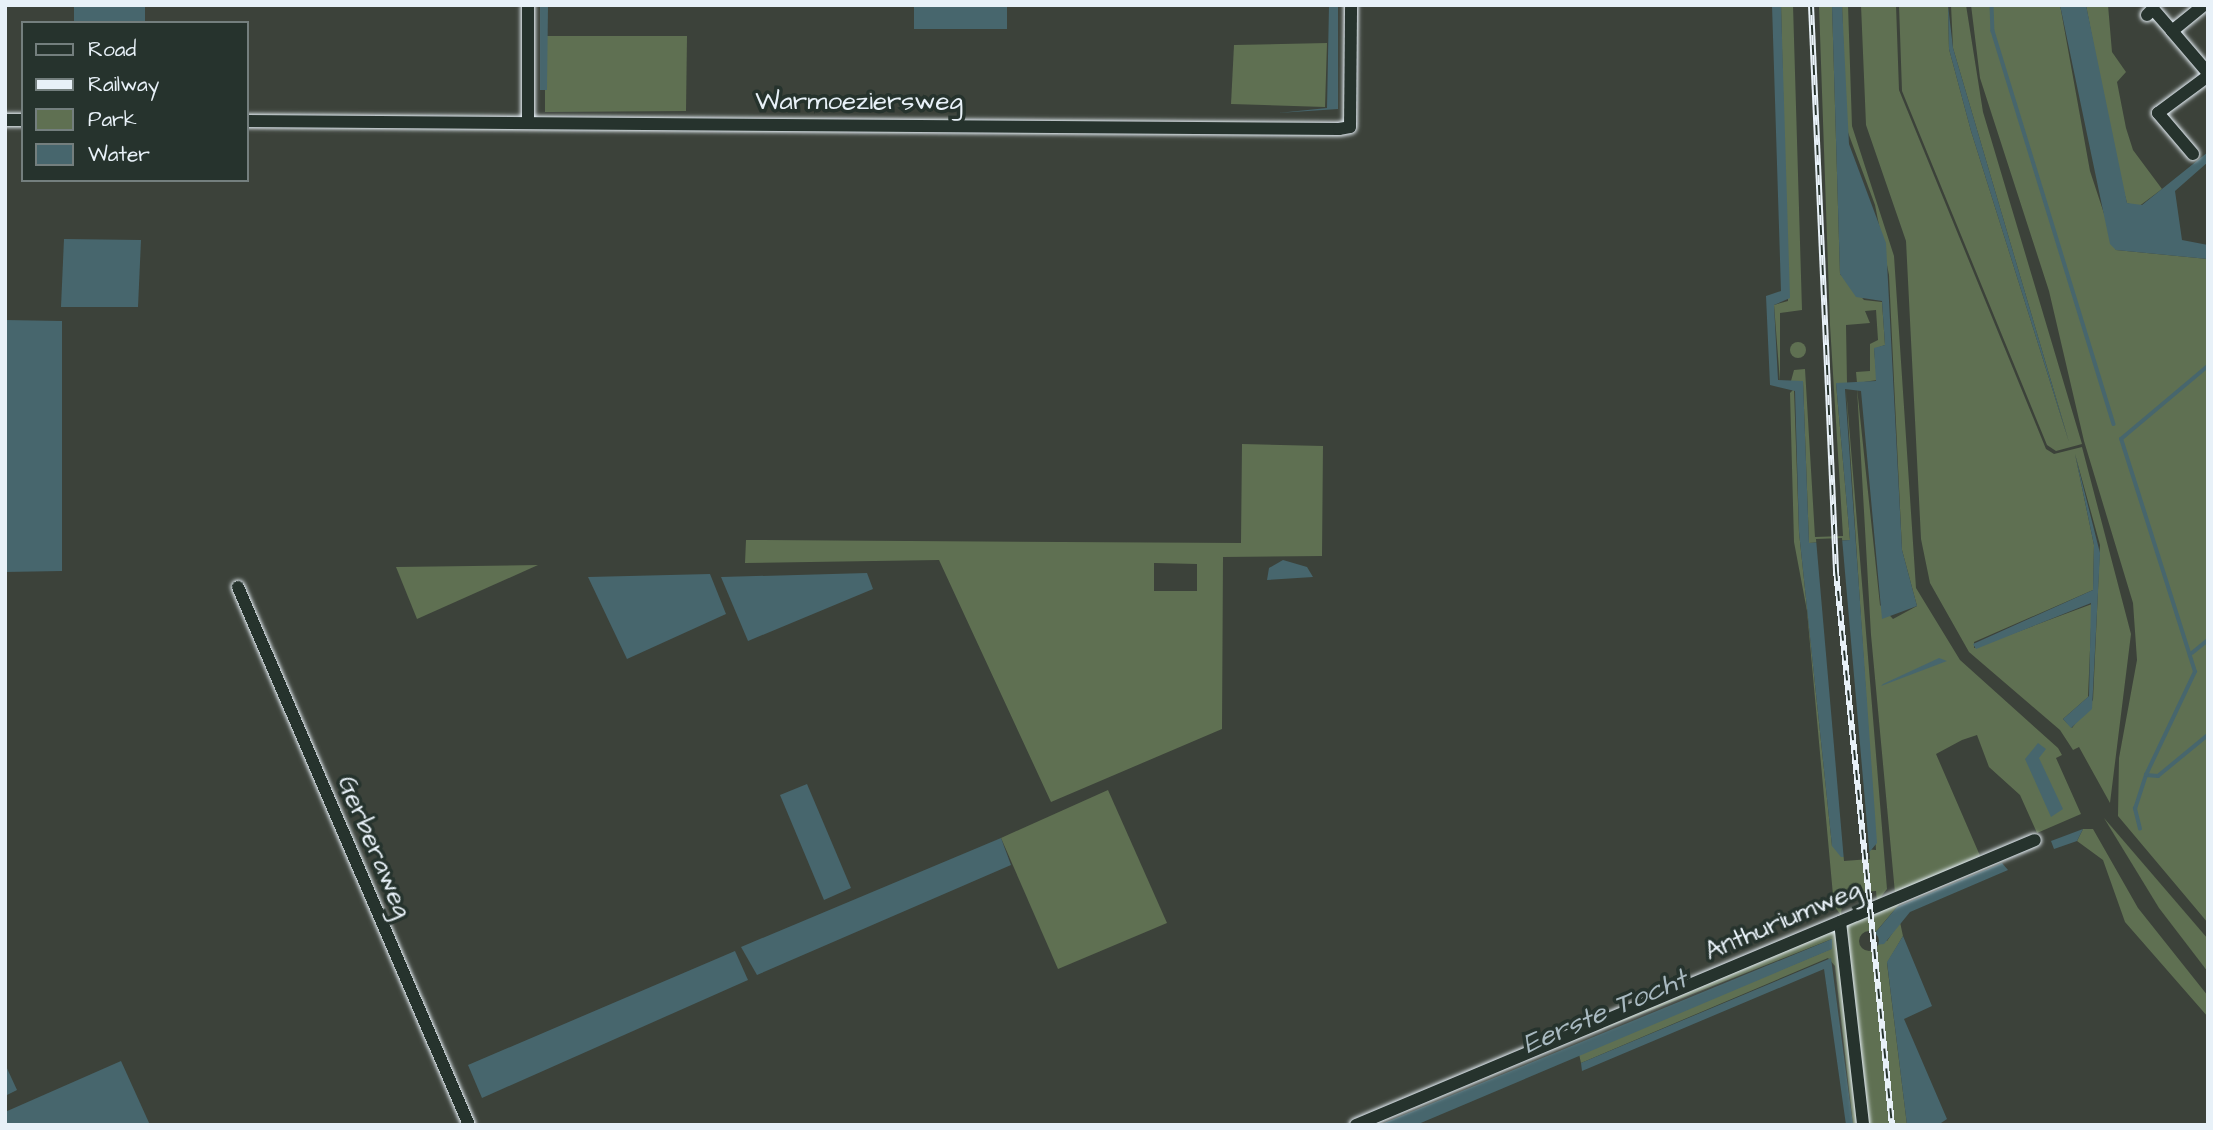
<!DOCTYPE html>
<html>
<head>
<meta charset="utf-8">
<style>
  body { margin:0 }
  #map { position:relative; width:2213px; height:1130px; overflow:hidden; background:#3c423a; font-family:"Architects Daughter",sans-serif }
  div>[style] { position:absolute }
  .green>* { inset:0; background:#5f7052 }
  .round { border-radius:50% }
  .water>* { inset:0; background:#47666d }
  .pier>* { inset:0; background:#3c423a }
  .stream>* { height:3.5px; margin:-1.75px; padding:0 1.75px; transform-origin:1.75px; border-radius:1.75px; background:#47666d }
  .roads { filter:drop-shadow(0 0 2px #e8f1f8) drop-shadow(0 0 2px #e8f1f8) }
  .minor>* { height:12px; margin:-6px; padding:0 6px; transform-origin:6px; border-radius:6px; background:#26332d }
  .rail>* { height:6px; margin-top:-3px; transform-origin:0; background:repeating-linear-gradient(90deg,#26332d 0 10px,#e8f1f8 0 20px); box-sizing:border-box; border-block:2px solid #e8f1f8 }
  span { translate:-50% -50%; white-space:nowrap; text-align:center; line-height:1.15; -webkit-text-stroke:7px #26332d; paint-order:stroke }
  .street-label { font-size:26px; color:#e8f1f8 }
  .water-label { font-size:28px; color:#a8b9c0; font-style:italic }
  .frame { position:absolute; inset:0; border:7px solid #e8f1f8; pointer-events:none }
  .legend { position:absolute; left:21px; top:21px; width:228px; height:161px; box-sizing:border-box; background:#26332d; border:2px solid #747f7e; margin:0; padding:9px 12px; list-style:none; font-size:21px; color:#e8f1f8 }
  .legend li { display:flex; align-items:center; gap:14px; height:35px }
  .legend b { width:35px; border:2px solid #747f7e }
</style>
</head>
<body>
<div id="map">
  <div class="green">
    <i style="clip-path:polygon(1781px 5px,1793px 5px,1802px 310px,1780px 313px,1780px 382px,1774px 305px,1788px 301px)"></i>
    <i style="clip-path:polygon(1819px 5px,1832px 5px,1840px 274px,1864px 300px,1882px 302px,1885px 345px,1874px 349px,1877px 380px,1857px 383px,1856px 372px,1870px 371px,1870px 344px,1878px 340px,1876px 310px,1865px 311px,1870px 323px,1846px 325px,1847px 383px,1836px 383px,1850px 540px,1809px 543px,1803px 381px,1791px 381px,1794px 370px,1805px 369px,1815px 537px,1843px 536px,1830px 325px)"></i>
    <i style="clip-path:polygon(1842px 5px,1848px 5px,1852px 126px,1894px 256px,1916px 588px,1960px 660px,2058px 748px,2062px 755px,2056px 758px,2081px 814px,2037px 833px,2020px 795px,1989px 767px,1977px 735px,1962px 740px,1936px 754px,1981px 858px,1895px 893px,1871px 635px,1857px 388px,1880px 605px,1893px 619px,1917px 606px,1902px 550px,1889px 275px,1875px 205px,1846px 127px)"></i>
    <i style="clip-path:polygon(evenodd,1861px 5px,1896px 5px,1899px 90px,2046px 449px,2054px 454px,2082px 447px,2131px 634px,2110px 803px,2079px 747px,2073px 750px,2060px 730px,1969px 652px,1930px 583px,1921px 539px,1906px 241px,1866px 125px,1861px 5px,2075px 454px,2100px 545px,2093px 700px,2072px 728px,2063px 719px,2088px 697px,2092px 604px,1974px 648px,1974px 642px,2093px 590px,2094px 545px,2075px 454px)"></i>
    <i style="clip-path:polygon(1899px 5px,1948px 5px,1949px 49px,1971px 131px,2069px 442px,1953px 48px,1951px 5px,1966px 5px,1983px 112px,2082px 444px,2056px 451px,2047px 445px,1902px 91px)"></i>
    <i style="clip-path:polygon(1971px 5px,2060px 5px,2090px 171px,2116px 250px,2208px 259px,2208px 923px,2118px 816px,2119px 758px,2137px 660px,2133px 603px,2084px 441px,2049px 291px,1980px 78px)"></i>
    <i style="clip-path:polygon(2086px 5px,2108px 5px,2112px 52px,2126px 72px,2117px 82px,2126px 128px,2133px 150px,2162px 189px,2138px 207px,2127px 203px,2115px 158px)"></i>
    <i style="clip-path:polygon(545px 36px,687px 36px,686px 111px,545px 112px)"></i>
    <i style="clip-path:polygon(1327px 43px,1325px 107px,1231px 104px,1234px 45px)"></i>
    <i class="round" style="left:1790px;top:342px;width:16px;height:16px"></i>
    <i style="clip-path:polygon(1846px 388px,1887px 889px,1877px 902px,1876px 891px,1843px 893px,1841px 915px,1834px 906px,1807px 611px,1794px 542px,1790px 393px,1794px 389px,1799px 532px,1832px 846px,1876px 850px)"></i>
    <i style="clip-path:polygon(evenodd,1242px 444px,1323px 446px,1322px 556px,1223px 557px,1222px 729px,1051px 802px,939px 560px,745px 563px,746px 540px,1241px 543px,1242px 444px,1154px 563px,1197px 564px,1197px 591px,1154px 591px,1154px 563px)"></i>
    <i style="clip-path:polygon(538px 565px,417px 619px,396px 567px)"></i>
    <i style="clip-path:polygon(1108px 790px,1167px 923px,1058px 969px,1001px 838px)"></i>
    <i style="clip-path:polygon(2104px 818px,2208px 939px,2208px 972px,2159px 908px)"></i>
    <i style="clip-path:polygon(2083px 829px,2093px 829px,2138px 908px,2208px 996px,2208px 1017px,2125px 922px,2103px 860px,2077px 841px)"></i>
    <i style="clip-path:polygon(1902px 901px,1874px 934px,1887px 941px,1900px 922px,1903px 936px,1887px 963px,1907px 1125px,1853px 1125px,1835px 966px,1828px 958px,1581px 1063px,1579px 1054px,1831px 949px,1832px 939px,1578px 1039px)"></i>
  </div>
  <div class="water">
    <i style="clip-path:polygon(74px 5px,145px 5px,145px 23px,74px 23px)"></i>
    <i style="clip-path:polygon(540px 5px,548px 5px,547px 90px,540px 90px)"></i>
    <i style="clip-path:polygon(914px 5px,1007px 5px,1007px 29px,914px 29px)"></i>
    <i style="clip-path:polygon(1329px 5px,1338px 5px,1338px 109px,1278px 113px,1327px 108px)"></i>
    <i style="clip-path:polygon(1772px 5px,1781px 5px,1790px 298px,1774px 305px,1778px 380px,1803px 381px,1809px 543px,1850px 540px,1836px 383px,1876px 381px,1874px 348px,1885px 345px,1882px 301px,1856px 297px,1840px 274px,1832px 5px,1842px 5px,1849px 144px,1886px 243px,1902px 550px,1917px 606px,1882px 619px,1861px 391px,1845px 389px,1877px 843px,1866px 856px,1841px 857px,1832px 846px,1799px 532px,1795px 391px,1770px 385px,1766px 296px,1781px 291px)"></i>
    <i style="clip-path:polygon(1948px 5px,1953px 48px,2069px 442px,1971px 131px,1949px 49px)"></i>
    <i style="clip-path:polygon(2060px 5px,2086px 5px,2127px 203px,2142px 205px,2208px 152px,2208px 162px,2175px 191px,2182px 240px,2208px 245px,2208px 259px,2116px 250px,2110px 244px)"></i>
    <i style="clip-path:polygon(64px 239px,141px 240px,138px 307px,61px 307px)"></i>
    <i style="clip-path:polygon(5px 320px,62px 321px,62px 571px,5px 572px)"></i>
    <i style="clip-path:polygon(2075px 454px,2100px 553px,2092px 709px,2071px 728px,2063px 719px,2089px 696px,2091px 603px,1976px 649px,1973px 644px,2093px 590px,2094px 545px)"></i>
    <i style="clip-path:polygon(1283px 560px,1307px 567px,1313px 577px,1267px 580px,1269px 568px)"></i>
    <i style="clip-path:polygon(867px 573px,873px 589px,748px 641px,721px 577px)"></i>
    <i style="clip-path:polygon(710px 574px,726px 614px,627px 659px,588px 577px)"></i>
    <i style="clip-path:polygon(1939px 658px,1947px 661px,1881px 686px,1883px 684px)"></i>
    <i style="clip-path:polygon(2038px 743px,2046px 749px,2039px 758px,2063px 809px,2051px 817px,2025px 759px)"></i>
    <i style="clip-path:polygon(807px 784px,851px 888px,824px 900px,780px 795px)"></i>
    <i style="clip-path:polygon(2083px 829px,2077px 841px,2054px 849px,2051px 841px)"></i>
    <i style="clip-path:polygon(1001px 838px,1011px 865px,757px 975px,741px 947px)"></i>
    <i style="clip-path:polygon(2002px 863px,2008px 870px,1910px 912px,1884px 944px,1864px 946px,1897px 907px)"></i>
    <i style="clip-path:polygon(1903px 936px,1932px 1006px,1904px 1019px,1947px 1119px,1938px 1125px,1907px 1125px,1887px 962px)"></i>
    <i style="clip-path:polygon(1832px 939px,1832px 949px,1416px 1125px,1379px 1125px)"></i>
    <i style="clip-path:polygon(735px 951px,748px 980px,482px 1098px,468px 1065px)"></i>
    <i style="clip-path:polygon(1831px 958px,1853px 1125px,1846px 1125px,1824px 969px,1582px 1071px,1581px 1063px)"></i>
    <i style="clip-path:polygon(121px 1061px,150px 1125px,5px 1125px,5px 1112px)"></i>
    <i style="clip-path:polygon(5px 1064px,17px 1090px,5px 1096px)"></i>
  </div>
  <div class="pier">
    <i style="clip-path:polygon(1842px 538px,1870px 859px,1844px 861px,1816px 539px)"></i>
    <i class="round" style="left:1859px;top:931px;width:20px;height:20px"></i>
  </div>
  <div class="stream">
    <i style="left:1992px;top:5px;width:26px;rotate:88deg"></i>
    <i style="left:1993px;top:31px;width:411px;rotate:72.9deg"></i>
    <i style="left:2192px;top:653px;width:21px;rotate:-39deg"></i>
    <i style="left:2146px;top:775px;width:12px;rotate:5deg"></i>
    <i style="left:2158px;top:776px;width:65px;rotate:-39.4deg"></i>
    <i style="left:2140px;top:829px;width:21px;rotate:-104deg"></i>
    <i style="left:2135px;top:809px;width:36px;rotate:-72deg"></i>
    <i style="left:2146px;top:775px;width:114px;rotate:-64.6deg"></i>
    <i style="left:2195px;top:672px;width:244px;rotate:-107.6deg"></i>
    <i style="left:2121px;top:439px;width:114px;rotate:-40deg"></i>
  </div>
  <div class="roads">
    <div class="minor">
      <i style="left:2147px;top:15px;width:8px;rotate:-45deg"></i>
      <i style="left:2153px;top:9px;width:29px;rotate:49deg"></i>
      <i style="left:2172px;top:31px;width:41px;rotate:-39.1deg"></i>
      <i style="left:2172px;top:31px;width:55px;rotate:49.4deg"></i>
      <i style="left:5px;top:120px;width:18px"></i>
      <i style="left:247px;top:121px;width:1092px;rotate:0.42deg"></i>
      <i style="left:1339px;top:129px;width:11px;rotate:-10deg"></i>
      <i style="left:1350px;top:127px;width:122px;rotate:-89.5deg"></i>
      <i style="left:528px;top:123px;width:118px;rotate:-90deg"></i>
      <i style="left:2193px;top:154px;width:54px;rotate:-130.5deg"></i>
      <i style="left:2158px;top:113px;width:62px;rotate:-36.5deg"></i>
      <i style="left:238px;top:587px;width:585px;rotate:66.76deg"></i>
      <i style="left:1840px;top:922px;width:204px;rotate:83.5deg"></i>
      <i style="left:1356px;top:1125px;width:736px;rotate:-22.77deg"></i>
    </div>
  </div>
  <div class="rail">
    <i style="left:1811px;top:5px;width:567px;rotate:87.47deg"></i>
    <i style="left:1836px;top:571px;width:557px;rotate:84.23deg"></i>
  </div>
  <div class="street-label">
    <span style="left:859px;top:102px">Warmoeziersweg</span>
    <span style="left:374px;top:847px;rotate:67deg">Gerberaweg</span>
    <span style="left:1783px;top:921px;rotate:-23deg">Anthuriumweg</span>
  </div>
  <div class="water-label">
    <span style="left:1605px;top:1012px;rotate:-23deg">Eerste Tocht</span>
  </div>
  <div class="frame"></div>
  <ul class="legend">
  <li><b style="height:9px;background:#26332d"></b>Road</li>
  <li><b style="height:9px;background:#e8f1f8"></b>Railway</li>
  <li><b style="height:19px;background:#5f7052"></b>Park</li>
  <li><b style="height:19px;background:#47666d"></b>Water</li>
  </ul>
</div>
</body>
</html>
